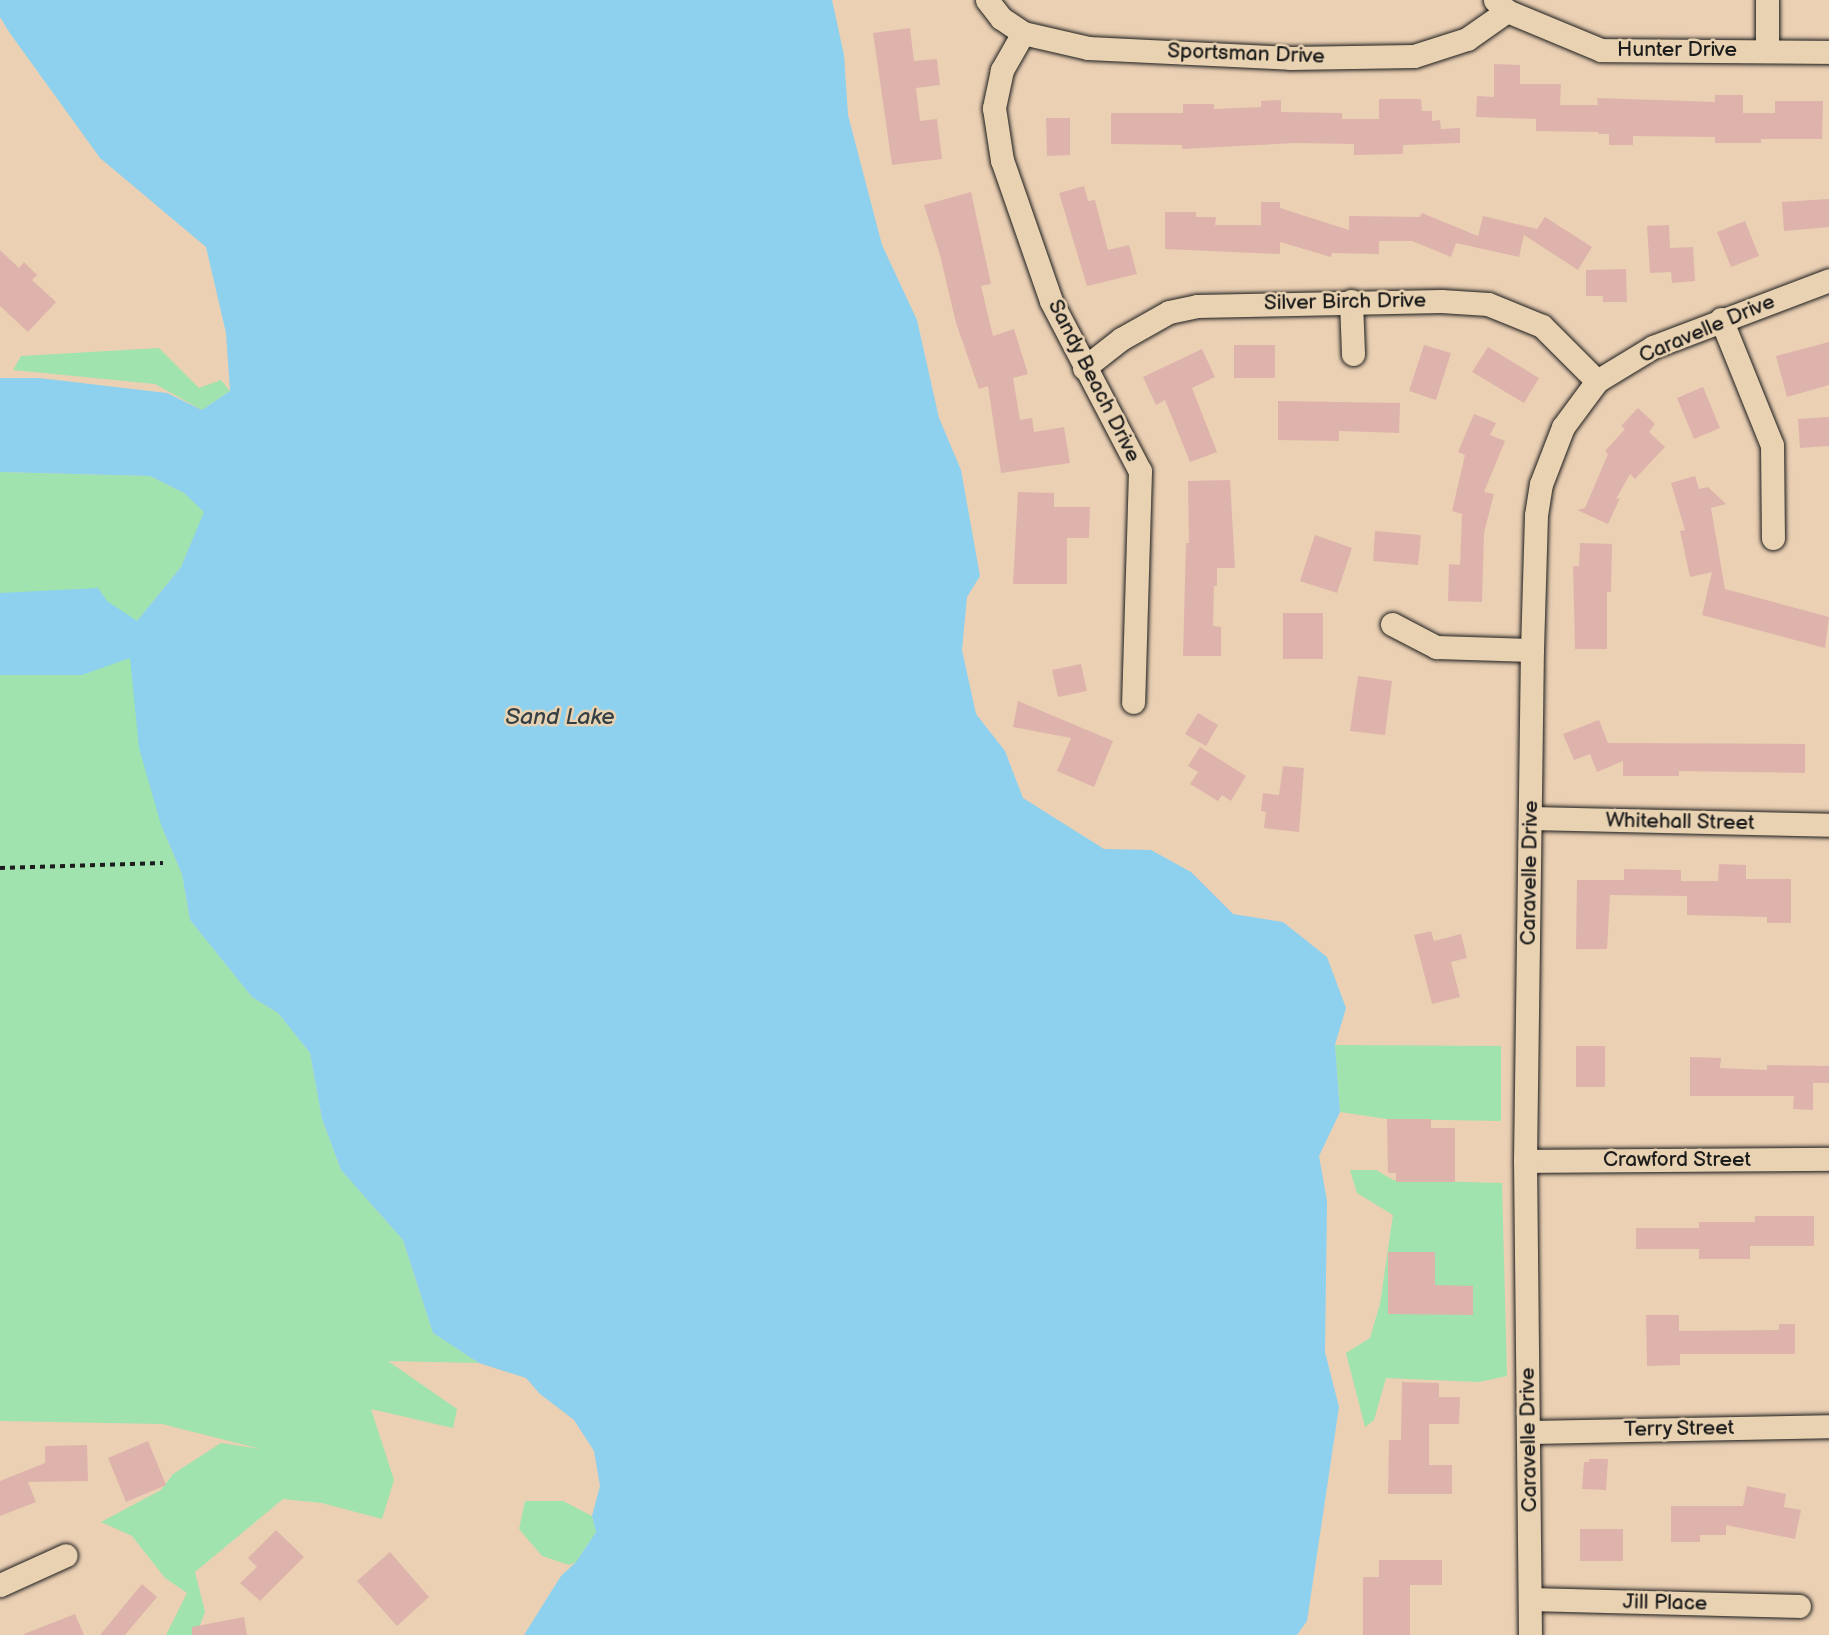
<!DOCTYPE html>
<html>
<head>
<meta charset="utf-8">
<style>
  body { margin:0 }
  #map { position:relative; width:1829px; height:1635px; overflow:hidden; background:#ebd0b4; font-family:"Balsamiq Sans",sans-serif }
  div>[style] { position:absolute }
  .green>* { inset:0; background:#a0e3ae }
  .water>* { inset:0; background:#8dd1ee }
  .building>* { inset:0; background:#deb3ab }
  .path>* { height:3.5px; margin-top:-1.75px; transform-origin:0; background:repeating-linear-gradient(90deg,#1c1c1c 0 5px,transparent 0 10px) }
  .roads { filter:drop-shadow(0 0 2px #1c1c1c) drop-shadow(0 0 2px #1c1c1c) }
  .minor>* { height:23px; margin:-11.5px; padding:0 11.5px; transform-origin:11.5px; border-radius:11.5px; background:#e8d2b1 }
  span { translate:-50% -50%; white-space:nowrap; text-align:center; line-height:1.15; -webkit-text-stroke:5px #e8d2b1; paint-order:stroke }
  .street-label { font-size:21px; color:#1c1c1c }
  .water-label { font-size:23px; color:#334046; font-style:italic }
</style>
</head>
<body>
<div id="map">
  <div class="green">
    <i style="clip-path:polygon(159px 348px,199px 388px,221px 380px,230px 391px,202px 410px,155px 384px,13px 370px,21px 356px)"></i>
    <i style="clip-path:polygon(0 472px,150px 476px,184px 493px,205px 512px,181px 567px,137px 621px,161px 825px,182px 874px,190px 920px,252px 997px,278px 1013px,310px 1053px,322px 1119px,341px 1170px,403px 1240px,433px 1333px,479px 1363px,388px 1361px,457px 1409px,453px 1428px,371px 1409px,394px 1480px,382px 1519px,322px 1503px,283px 1499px,195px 1572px,205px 1612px,196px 1635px,166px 1635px,187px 1593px,165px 1578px,132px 1536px,101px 1522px,161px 1490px,173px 1474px,221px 1443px,261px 1449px,162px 1424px,0 1421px)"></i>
    <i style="clip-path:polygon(1335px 1045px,1501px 1046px,1501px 1121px,1387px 1119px,1340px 1112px)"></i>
    <i style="clip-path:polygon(1350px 1170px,1376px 1170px,1393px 1180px,1502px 1183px,1507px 1376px,1479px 1382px,1386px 1378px,1374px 1420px,1365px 1427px,1346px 1353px,1370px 1338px,1380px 1304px,1393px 1215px,1357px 1193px)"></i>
    <i style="clip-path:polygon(525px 1501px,563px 1501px,592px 1516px,596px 1532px,576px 1562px,569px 1565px,542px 1556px,519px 1529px)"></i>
  </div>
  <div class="water">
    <i style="clip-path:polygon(0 0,832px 0,844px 55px,848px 115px,882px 245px,917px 320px,939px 418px,961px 470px,980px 576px,967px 597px,962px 650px,976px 714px,1005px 751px,1023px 798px,1104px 849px,1151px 850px,1191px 872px,1233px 914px,1283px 922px,1327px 957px,1346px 1008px,1335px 1045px,1340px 1112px,1319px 1156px,1327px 1201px,1325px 1352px,1339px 1407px,1307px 1621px,1297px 1635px,524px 1635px,561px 1576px,576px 1562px,596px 1532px,592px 1516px,600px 1486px,594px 1451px,574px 1420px,540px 1394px,526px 1378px,479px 1363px,433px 1333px,403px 1240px,341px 1170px,322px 1119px,310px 1053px,278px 1013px,252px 997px,190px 920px,182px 874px,161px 825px,139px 748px,130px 658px,82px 675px,0 675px,0 593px,98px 588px,107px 601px,137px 621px,181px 567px,204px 512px,184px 493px,150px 476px,0 472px,0 378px,39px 378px,167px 393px,202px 410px,230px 391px,226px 333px,206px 247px,100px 158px,9px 32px,0 17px)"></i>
  </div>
  <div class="building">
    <i style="clip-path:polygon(910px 28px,914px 61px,937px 59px,940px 85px,916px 88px,920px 121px,937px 119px,942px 159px,892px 165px,873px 33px)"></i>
    <i style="clip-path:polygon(1494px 64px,1520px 65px,1520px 84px,1561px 84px,1560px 105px,1598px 105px,1597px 98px,1715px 102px,1715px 95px,1743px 95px,1743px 113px,1775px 113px,1775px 101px,1823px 101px,1822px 139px,1761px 139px,1761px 143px,1715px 143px,1715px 137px,1633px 136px,1633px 145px,1609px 145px,1609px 134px,1598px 134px,1598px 132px,1536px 131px,1536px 119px,1476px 117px,1477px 96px,1494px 97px)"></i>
    <i style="clip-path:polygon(1379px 99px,1421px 99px,1422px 111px,1432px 111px,1432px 121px,1440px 120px,1441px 129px,1460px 128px,1460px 143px,1403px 145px,1403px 154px,1354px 155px,1354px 144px,1296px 143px,1182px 149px,1182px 145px,1111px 144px,1111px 113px,1183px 113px,1183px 104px,1214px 104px,1214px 109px,1261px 107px,1261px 101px,1281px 100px,1281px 112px,1342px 113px,1342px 119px,1379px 119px)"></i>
    <i style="clip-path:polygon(1046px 118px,1070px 118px,1070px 155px,1047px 156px)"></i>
    <i style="clip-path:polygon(1084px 186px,1088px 201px,1095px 200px,1108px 250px,1129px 245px,1137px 274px,1087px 286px,1059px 193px)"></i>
    <i style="clip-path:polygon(971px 192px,991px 284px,981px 286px,993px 336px,1014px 329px,1028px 374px,1013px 378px,1020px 420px,1032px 418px,1034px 432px,1064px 427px,1070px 463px,1001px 473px,988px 386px,979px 389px,956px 323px,940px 255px,924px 205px)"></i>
    <i style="clip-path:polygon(1829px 199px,1829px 227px,1784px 231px,1782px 202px)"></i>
    <i style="clip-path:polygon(1261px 202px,1280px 202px,1280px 208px,1349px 230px,1349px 216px,1420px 217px,1422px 213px,1478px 236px,1483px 216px,1537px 229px,1545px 217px,1592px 247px,1578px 270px,1524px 235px,1519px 257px,1456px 243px,1451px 257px,1412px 241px,1379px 241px,1379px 254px,1332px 253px,1331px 257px,1280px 242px,1280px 254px,1165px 249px,1165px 212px,1196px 212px,1196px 217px,1216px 217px,1215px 225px,1261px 225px)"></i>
    <i style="clip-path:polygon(1745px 221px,1759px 256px,1731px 267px,1717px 232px)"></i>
    <i style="clip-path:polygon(1669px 225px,1670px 248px,1693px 247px,1695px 281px,1672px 283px,1671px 272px,1650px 273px,1647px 226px)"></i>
    <i style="clip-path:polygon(0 250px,19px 268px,24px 262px,37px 275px,32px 280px,56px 302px,28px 332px,0 306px)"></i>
    <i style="clip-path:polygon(1626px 269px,1627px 302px,1603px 302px,1603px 296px,1586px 296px,1586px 270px)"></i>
    <i style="clip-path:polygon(1829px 342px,1829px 385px,1787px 397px,1776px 356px)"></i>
    <i style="clip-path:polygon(1234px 345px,1275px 345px,1275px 378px,1234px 378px)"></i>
    <i style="clip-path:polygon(1424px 345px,1451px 353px,1436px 400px,1409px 391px)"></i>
    <i style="clip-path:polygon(1488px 347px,1539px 378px,1524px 403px,1472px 372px)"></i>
    <i style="clip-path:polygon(1202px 349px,1215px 377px,1192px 388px,1217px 452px,1190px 462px,1165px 400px,1156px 405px,1143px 377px)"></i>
    <i style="clip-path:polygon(1703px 387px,1720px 428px,1694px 439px,1677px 398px)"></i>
    <i style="clip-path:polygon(1278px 401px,1400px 403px,1399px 433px,1339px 431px,1339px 441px,1278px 440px)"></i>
    <i style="clip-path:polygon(1638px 408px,1655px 424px,1649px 432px,1665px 447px,1635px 479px,1630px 474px,1616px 499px,1620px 498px,1608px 524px,1577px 510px,1585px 508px,1608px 454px,1605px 451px,1625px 429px,1621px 426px)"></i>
    <i style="clip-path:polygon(1474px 414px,1496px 423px,1490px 435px,1505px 441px,1484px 492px,1494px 494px,1484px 533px,1482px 602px,1448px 601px,1449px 564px,1460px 565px,1462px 514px,1452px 511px,1465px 455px,1458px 452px)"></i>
    <i style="clip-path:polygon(1829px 417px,1829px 446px,1800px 448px,1798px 419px)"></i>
    <i style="clip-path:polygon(1695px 476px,1699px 489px,1708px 487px,1726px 504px,1711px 508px,1725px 589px,1829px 617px,1825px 648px,1702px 615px,1712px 572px,1690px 577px,1680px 531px,1685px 530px,1671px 483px)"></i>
    <i style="clip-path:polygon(1230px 480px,1235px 568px,1217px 568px,1217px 586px,1214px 586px,1213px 626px,1221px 627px,1221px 656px,1183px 656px,1186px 543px,1189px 543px,1188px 481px)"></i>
    <i style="clip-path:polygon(1018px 492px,1054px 493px,1054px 507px,1090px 507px,1089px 538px,1067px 538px,1067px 584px,1013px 584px)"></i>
    <i style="clip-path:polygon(1375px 531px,1421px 535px,1418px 565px,1373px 561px)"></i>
    <i style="clip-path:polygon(1315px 535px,1352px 548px,1337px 593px,1300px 581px)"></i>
    <i style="clip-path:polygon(1580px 543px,1612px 544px,1611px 592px,1607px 592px,1607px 649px,1575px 649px,1573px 566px,1579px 566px)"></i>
    <i style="clip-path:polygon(1283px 613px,1323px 613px,1323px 659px,1283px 659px)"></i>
    <i style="clip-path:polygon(1081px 664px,1087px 691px,1058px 697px,1052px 670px)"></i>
    <i style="clip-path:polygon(1358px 676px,1392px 681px,1385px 735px,1350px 731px)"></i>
    <i style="clip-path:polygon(1018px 701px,1113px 741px,1094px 787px,1057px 771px,1071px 738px,1013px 727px)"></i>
    <i style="clip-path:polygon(1198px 713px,1218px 725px,1206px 746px,1185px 734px)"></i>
    <i style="clip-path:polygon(1599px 720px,1608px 743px,1805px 744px,1805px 773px,1679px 771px,1679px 776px,1623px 776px,1623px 761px,1597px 772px,1590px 754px,1574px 760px,1563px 734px)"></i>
    <i style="clip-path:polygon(1200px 747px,1246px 776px,1231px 801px,1222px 795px,1218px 801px,1190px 784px,1198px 772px,1188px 766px)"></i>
    <i style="clip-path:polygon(1283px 766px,1304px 768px,1299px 832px,1264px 828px,1266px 812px,1261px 811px,1263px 793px,1279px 795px)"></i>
    <i style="clip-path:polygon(1719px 864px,1746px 865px,1746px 879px,1791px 879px,1791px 923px,1767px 923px,1767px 917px,1687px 915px,1687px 896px,1610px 895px,1607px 949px,1576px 949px,1577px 880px,1624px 880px,1624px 869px,1681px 870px,1681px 881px,1718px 881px)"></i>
    <i style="clip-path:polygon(1431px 931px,1434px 941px,1461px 934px,1467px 958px,1451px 962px,1460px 997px,1432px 1004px,1414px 935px)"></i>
    <i style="clip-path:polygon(1576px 1046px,1605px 1046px,1605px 1087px,1576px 1087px)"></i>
    <i style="clip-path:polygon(1690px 1057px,1721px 1058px,1720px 1068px,1767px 1070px,1767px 1065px,1829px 1066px,1829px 1083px,1813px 1083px,1813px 1110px,1793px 1109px,1794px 1096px,1690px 1096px)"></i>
    <i style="clip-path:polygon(1387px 1119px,1431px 1119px,1431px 1128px,1455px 1128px,1455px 1182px,1396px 1182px,1396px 1173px,1388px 1173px)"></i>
    <i style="clip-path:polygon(1755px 1216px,1814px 1216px,1814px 1246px,1750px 1246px,1750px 1259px,1699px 1259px,1699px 1249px,1636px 1249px,1636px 1228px,1699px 1228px,1699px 1222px,1755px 1222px)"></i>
    <i style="clip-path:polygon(1388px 1252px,1435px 1252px,1435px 1285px,1473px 1286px,1473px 1315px,1388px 1314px)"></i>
    <i style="clip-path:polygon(1646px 1315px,1679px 1315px,1679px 1331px,1779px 1330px,1779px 1324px,1795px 1324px,1795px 1354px,1680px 1354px,1680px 1365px,1647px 1366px)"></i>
    <i style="clip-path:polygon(1402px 1382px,1439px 1383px,1439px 1397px,1460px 1397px,1459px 1424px,1429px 1424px,1429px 1465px,1452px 1465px,1452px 1494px,1388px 1494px,1389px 1440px,1401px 1440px)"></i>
    <i style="clip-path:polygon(148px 1441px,166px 1485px,126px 1502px,108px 1458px)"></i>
    <i style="clip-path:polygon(87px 1445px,88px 1481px,28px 1482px,36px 1502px,0 1516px,0 1481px,45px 1463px,45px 1446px)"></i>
    <i style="clip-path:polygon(1589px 1459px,1608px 1459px,1606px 1490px,1582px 1489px,1584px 1462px,1589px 1462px)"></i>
    <i style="clip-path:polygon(1747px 1486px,1786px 1494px,1784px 1507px,1801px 1510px,1795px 1539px,1726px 1525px,1726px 1535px,1700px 1535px,1700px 1542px,1671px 1542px,1671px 1506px,1743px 1506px)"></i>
    <i style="clip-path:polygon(1580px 1529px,1623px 1529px,1623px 1561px,1580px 1561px)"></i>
    <i style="clip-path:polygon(276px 1530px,304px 1557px,260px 1601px,240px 1583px,257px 1567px,248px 1558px)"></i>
    <i style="clip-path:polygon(390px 1552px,429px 1597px,397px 1626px,357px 1581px)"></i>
    <i style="clip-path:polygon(1379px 1560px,1442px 1560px,1442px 1585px,1410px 1585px,1410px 1635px,1363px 1635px,1363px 1577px,1379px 1577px)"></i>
    <i style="clip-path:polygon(142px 1584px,157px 1597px,125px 1635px,100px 1635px)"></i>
    <i style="clip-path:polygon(75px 1614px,84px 1635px,24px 1635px,24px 1634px)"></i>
    <i style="clip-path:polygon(244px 1617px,247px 1635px,192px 1635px,192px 1627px)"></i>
  </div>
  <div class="path">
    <i style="left:0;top:868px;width:163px;rotate:-1.8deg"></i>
  </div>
  <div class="roads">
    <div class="minor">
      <i style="left:987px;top:0;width:23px;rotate:52deg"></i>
      <i style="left:1001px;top:18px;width:27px;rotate:34deg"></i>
      <i style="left:1023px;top:33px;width:67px;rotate:13deg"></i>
      <i style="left:1088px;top:48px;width:202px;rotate:2.8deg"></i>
      <i style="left:1290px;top:58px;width:124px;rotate:-0.9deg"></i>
      <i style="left:1414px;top:56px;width:56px;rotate:-17.8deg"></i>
      <i style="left:1467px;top:39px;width:49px;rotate:-35deg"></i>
      <i style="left:1495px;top:0;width:16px;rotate:43deg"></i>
      <i style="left:1507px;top:11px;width:102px;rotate:22.5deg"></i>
      <i style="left:1601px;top:50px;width:228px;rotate:0.5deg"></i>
      <i style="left:1767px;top:0;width:50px;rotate:90deg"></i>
      <i style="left:1023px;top:33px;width:43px;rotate:119.6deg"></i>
      <i style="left:1002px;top:70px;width:39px;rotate:102deg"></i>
      <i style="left:994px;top:108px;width:53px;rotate:81.3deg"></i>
      <i style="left:1002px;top:160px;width:149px;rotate:70.8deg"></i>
      <i style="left:1051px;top:301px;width:192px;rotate:62.4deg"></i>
      <i style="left:1140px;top:471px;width:231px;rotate:91.7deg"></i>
      <i style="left:1351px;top:301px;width:53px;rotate:87.8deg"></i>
      <i style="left:1721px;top:319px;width:136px;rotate:68deg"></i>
      <i style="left:1772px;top:445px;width:93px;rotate:89.4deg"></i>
      <i style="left:1084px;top:368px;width:47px;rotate:-38.1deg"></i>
      <i style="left:1121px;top:339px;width:55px;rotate:-29.4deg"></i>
      <i style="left:1169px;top:312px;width:29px;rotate:-12deg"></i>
      <i style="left:1197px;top:306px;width:244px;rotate:-1.2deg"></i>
      <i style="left:1441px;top:301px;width:47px;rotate:3.7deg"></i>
      <i style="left:1488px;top:304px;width:58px;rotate:22.2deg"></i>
      <i style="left:1542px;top:326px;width:78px;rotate:45deg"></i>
      <i style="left:1392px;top:624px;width:50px;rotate:27.6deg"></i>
      <i style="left:1436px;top:647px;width:96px;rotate:1.8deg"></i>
      <i style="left:1531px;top:818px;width:298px;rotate:1.3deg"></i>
      <i style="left:1525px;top:1161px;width:304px;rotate:-0.4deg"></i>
      <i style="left:1529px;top:1432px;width:300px;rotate:-1.1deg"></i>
      <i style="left:0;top:1585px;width:72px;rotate:-24.4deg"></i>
      <i style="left:1531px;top:1599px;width:268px;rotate:1.5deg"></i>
      <i style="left:1530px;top:1635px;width:474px;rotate:-90.6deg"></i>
      <i style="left:1525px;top:1161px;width:511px;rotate:-89.22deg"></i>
      <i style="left:1532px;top:650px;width:135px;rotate:-88.3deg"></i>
      <i style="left:1536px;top:515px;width:31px;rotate:-81deg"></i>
      <i style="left:1541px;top:484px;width:61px;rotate:-68.9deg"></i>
      <i style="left:1563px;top:427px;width:57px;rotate:-53.5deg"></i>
      <i style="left:1597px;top:381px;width:66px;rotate:-31.3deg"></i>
      <i style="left:1653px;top:347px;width:188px;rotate:-20.8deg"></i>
    </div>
  </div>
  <div class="street-label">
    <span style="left:1677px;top:50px">Hunter Drive</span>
    <span style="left:1246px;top:54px;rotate:2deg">Sportsman Drive</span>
    <span style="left:1345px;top:302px;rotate:-1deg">Silver Birch Drive</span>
    <span style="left:1707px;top:329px;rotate:-23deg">Caravelle Drive</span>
    <span style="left:1094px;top:381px;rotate:63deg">Sandy Beach Drive</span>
    <span style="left:1680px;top:822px;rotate:1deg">Whitehall Street</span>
    <span style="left:1530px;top:873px;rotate:-89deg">Caravelle Drive</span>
    <span style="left:1677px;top:1160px">Crawford Street</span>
    <span style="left:1679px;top:1429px;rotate:-1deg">Terry Street</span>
    <span style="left:1529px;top:1440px;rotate:-91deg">Caravelle Drive</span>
    <span style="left:1665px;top:1603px;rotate:1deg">Jill Place</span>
  </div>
  <div class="water-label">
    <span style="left:560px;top:717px">Sand Lake</span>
  </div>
</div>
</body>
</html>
